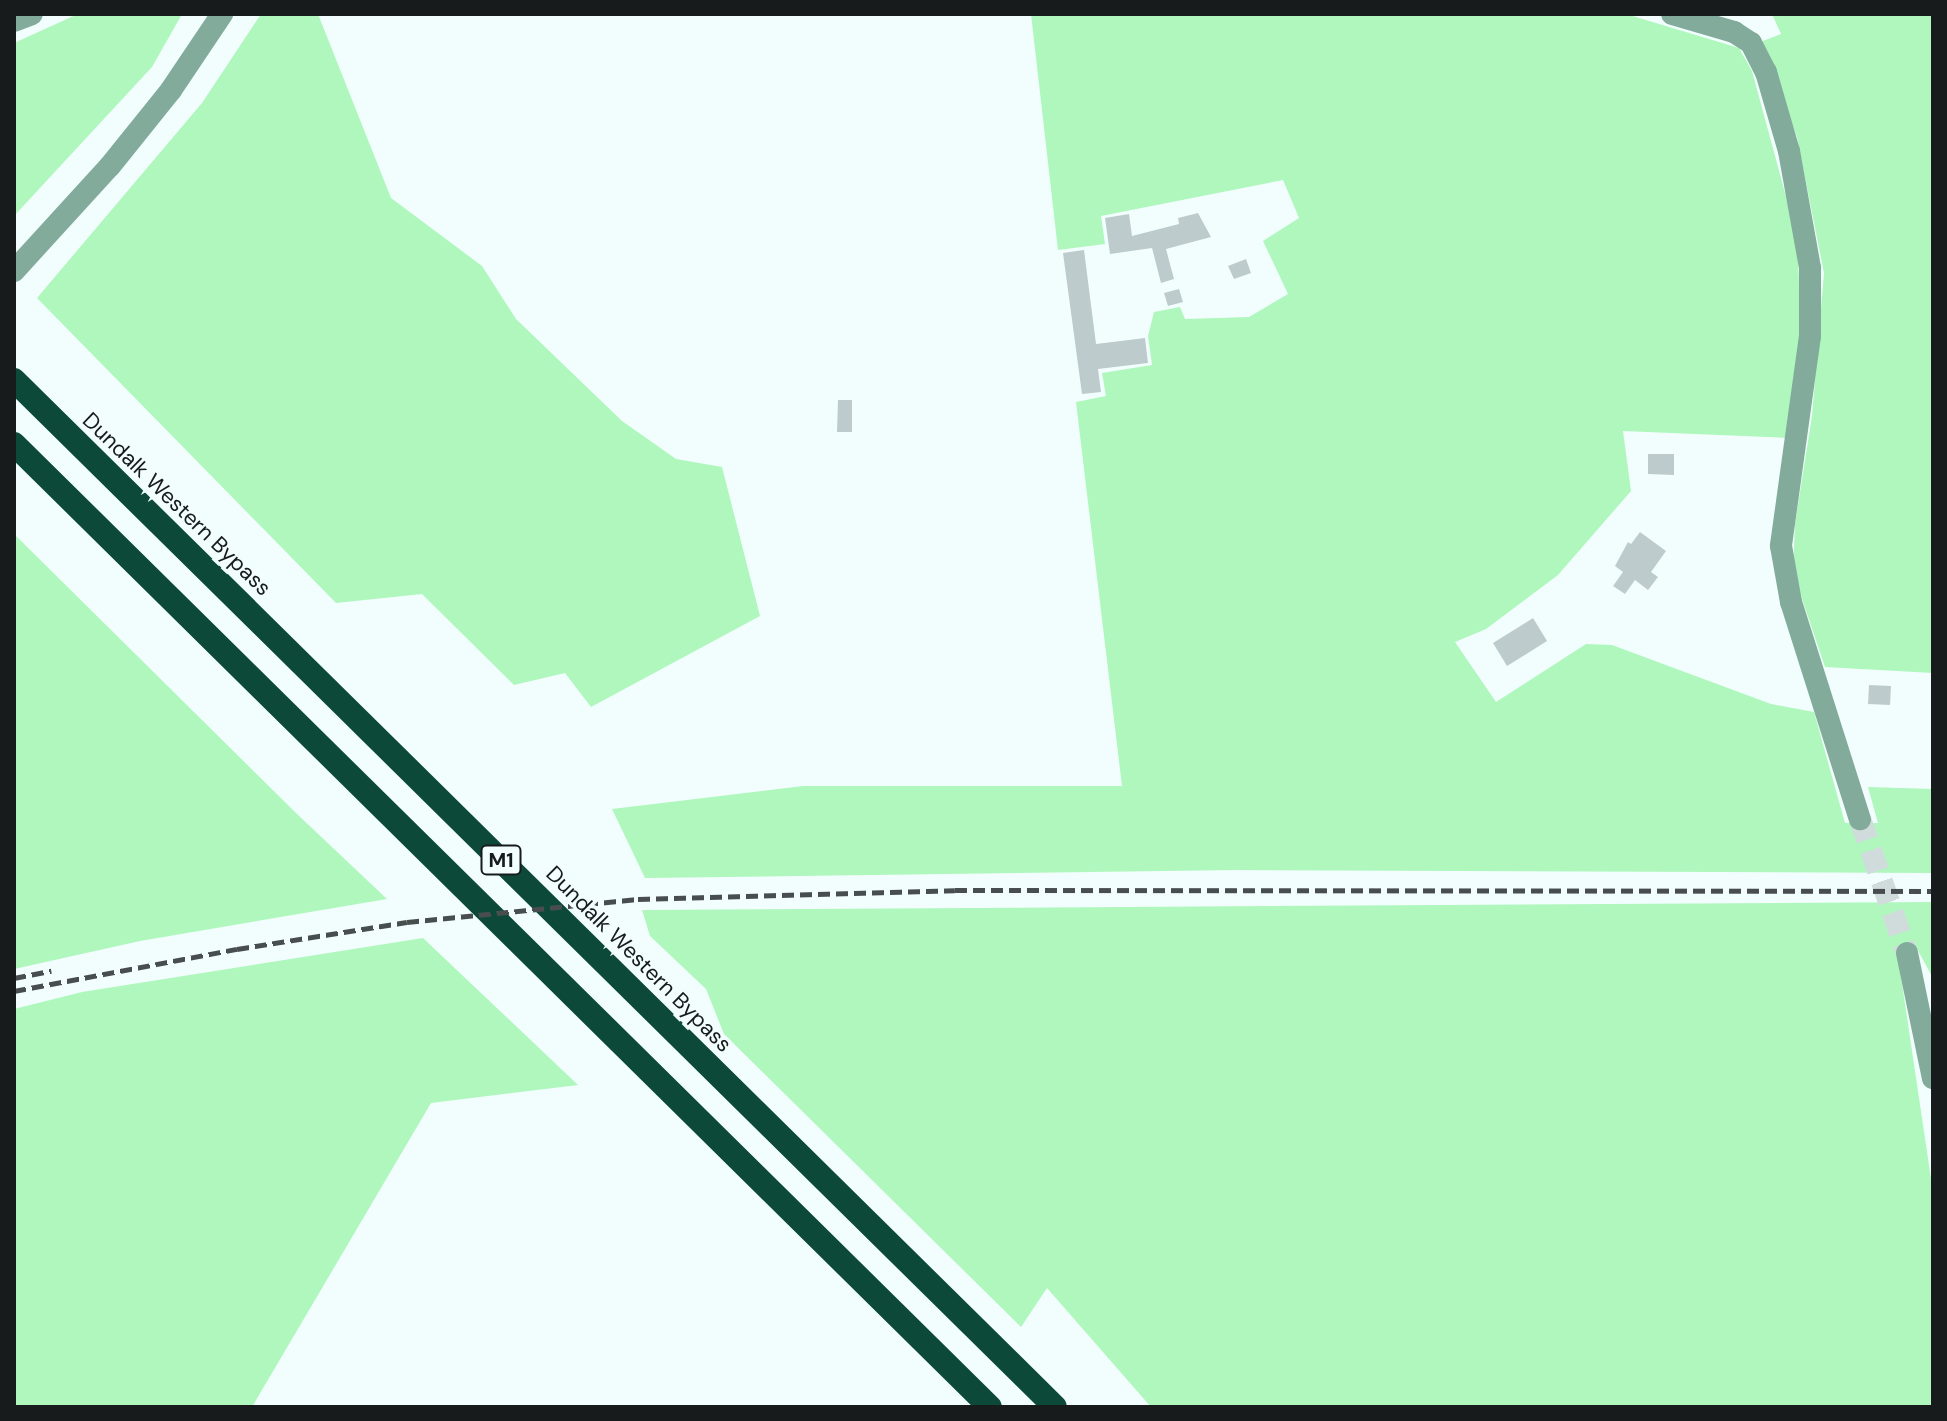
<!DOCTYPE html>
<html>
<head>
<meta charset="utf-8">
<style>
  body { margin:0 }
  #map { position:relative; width:1947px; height:1421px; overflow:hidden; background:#f1fefd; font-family:"DM Sans",sans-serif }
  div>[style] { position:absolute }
  .green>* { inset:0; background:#aff7bd }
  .building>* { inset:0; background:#becbcd }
  .minor-tunnel>* { height:22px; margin-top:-11px; transform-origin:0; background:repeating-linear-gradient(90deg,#d0dcdb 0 22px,transparent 0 33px) }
  .minor>* { height:22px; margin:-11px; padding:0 11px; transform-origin:11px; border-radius:11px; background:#82ab9b }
  .highway>* { height:24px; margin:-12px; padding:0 12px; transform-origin:12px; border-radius:12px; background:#0c4938 }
  .rail>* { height:5px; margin-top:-2.5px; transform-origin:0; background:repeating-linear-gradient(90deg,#484e4e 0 12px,transparent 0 18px) }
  span { translate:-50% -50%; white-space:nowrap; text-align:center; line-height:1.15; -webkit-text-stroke:7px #f1fefd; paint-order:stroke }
  .shield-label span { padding:2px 6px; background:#f1fefd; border:2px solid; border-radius:6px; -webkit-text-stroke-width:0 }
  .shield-label { font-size:20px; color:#171b1b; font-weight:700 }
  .street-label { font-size:22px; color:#171b1b }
  .frame { position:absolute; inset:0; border:16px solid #171b1b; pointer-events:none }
</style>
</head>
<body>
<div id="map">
  <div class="green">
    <i style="clip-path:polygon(78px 14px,182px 14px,152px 67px,14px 216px,14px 43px)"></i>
    <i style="clip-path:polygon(261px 14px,318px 14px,391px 198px,482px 266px,516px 319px,622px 421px,676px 459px,722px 467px,760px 616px,591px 707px,565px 673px,514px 685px,422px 594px,336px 603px,37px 298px,202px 103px)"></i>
    <i style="clip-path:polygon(1031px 14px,1626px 14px,1739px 48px,1752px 71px,1797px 237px,1801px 327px,1790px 438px,1623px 431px,1631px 491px,1558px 575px,1486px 629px,1455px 642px,1496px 702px,1586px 644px,1612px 645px,1771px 704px,1814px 712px,1845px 823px,1878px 823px,1868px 787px,1933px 789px,1933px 873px,1236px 870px,645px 878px,612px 809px,803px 786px,1122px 786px,1076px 402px,1106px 396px,1102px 373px,1152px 365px,1148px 336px,1154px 312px,1180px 307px,1185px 319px,1249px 317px,1288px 294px,1263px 241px,1299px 218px,1283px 180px,1101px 216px,1105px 244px,1058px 250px)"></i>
    <i style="clip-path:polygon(1772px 14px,1933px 14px,1933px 673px,1825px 667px,1793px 572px,1795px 524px,1812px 416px,1824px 273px,1797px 137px,1760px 42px,1781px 34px)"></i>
    <i style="clip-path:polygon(14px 534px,297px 814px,387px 899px,140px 941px,14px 969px)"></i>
    <i style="clip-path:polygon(1933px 902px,1933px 978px,1916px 947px,1897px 950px,1933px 1192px,1933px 1407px,1151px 1407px,1047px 1288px,1021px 1327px,724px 1034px,706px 989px,650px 936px,642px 910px)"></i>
    <i style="clip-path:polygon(423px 938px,578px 1085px,431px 1103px,252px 1407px,14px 1407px,14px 1009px,82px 992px)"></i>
  </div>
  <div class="building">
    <i style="clip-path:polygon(1198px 213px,1211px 237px,1166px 249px,1174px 279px,1161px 283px,1152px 248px,1110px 254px,1105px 218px,1129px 214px,1132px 236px,1179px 224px,1178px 218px)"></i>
    <i style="clip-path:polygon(1084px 250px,1096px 344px,1145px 338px,1148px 363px,1098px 369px,1101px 392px,1082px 394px,1063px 253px)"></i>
    <i style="clip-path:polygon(1246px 259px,1251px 273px,1234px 279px,1228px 266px)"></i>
    <i style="clip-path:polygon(1179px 289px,1183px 302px,1168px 306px,1164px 293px)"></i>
    <i style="clip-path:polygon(838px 400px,852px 400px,852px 432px,837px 432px)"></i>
    <i style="clip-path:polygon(1648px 454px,1674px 454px,1674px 475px,1648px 474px)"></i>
    <i style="clip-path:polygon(1640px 532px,1666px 551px,1651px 572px,1658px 577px,1648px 590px,1635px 580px,1625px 594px,1613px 586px,1623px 572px,1615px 566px,1628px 542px,1631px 544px)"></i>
    <i style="clip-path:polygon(1533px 618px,1547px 641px,1507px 666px,1493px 643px)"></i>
    <i style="clip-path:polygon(1869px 685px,1891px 686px,1890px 705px,1868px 704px)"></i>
  </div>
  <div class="minor-tunnel">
    <i style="left:1860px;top:819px;width:142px;rotate:70.7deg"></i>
  </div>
  <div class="minor">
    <i style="left:1672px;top:14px;width:65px;rotate:16.2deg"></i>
    <i style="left:1734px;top:32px;width:20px;rotate:33deg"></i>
    <i style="left:1751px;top:43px;width:33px;rotate:63deg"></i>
    <i style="left:1766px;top:72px;width:82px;rotate:73.8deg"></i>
    <i style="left:1789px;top:151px;width:119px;rotate:79.8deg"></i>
    <i style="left:1810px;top:268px;width:68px;rotate:90deg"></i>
    <i style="left:1810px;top:336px;width:212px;rotate:97.9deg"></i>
    <i style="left:1781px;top:546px;width:57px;rotate:79.9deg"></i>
    <i style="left:1791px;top:602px;width:228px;rotate:72.4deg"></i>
    <i style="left:14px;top:21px;width:19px;rotate:-21deg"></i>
    <i style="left:14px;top:271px;width:142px;rotate:-47.6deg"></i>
    <i style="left:110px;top:166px;width:97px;rotate:-51.2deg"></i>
    <i style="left:171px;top:90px;width:92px;rotate:-56.1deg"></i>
    <i style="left:1907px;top:953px;width:128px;rotate:78.3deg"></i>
  </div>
  <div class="highway">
    <i style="left:14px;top:380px;width:1462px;rotate:44.61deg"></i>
    <i style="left:14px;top:444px;width:1371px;rotate:44.62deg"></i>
  </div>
  <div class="rail">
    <i style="left:14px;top:978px;width:38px;rotate:-11deg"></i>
    <i style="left:14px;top:991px;width:227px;rotate:-10.7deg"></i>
    <i style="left:237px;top:949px;width:172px;rotate:-9deg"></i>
    <i style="left:407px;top:922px;width:232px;rotate:-5.7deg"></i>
    <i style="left:638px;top:899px;width:317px;rotate:-1.6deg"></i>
    <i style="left:955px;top:890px;width:978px;rotate:0.06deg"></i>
  </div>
  <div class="shield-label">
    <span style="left:501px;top:860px">M1</span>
  </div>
  <div class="street-label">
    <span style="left:177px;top:504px;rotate:44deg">Dundalk Western Bypass</span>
    <span style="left:639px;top:959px;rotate:45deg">Dundalk Western Bypass</span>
  </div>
  <div class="frame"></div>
</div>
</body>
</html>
